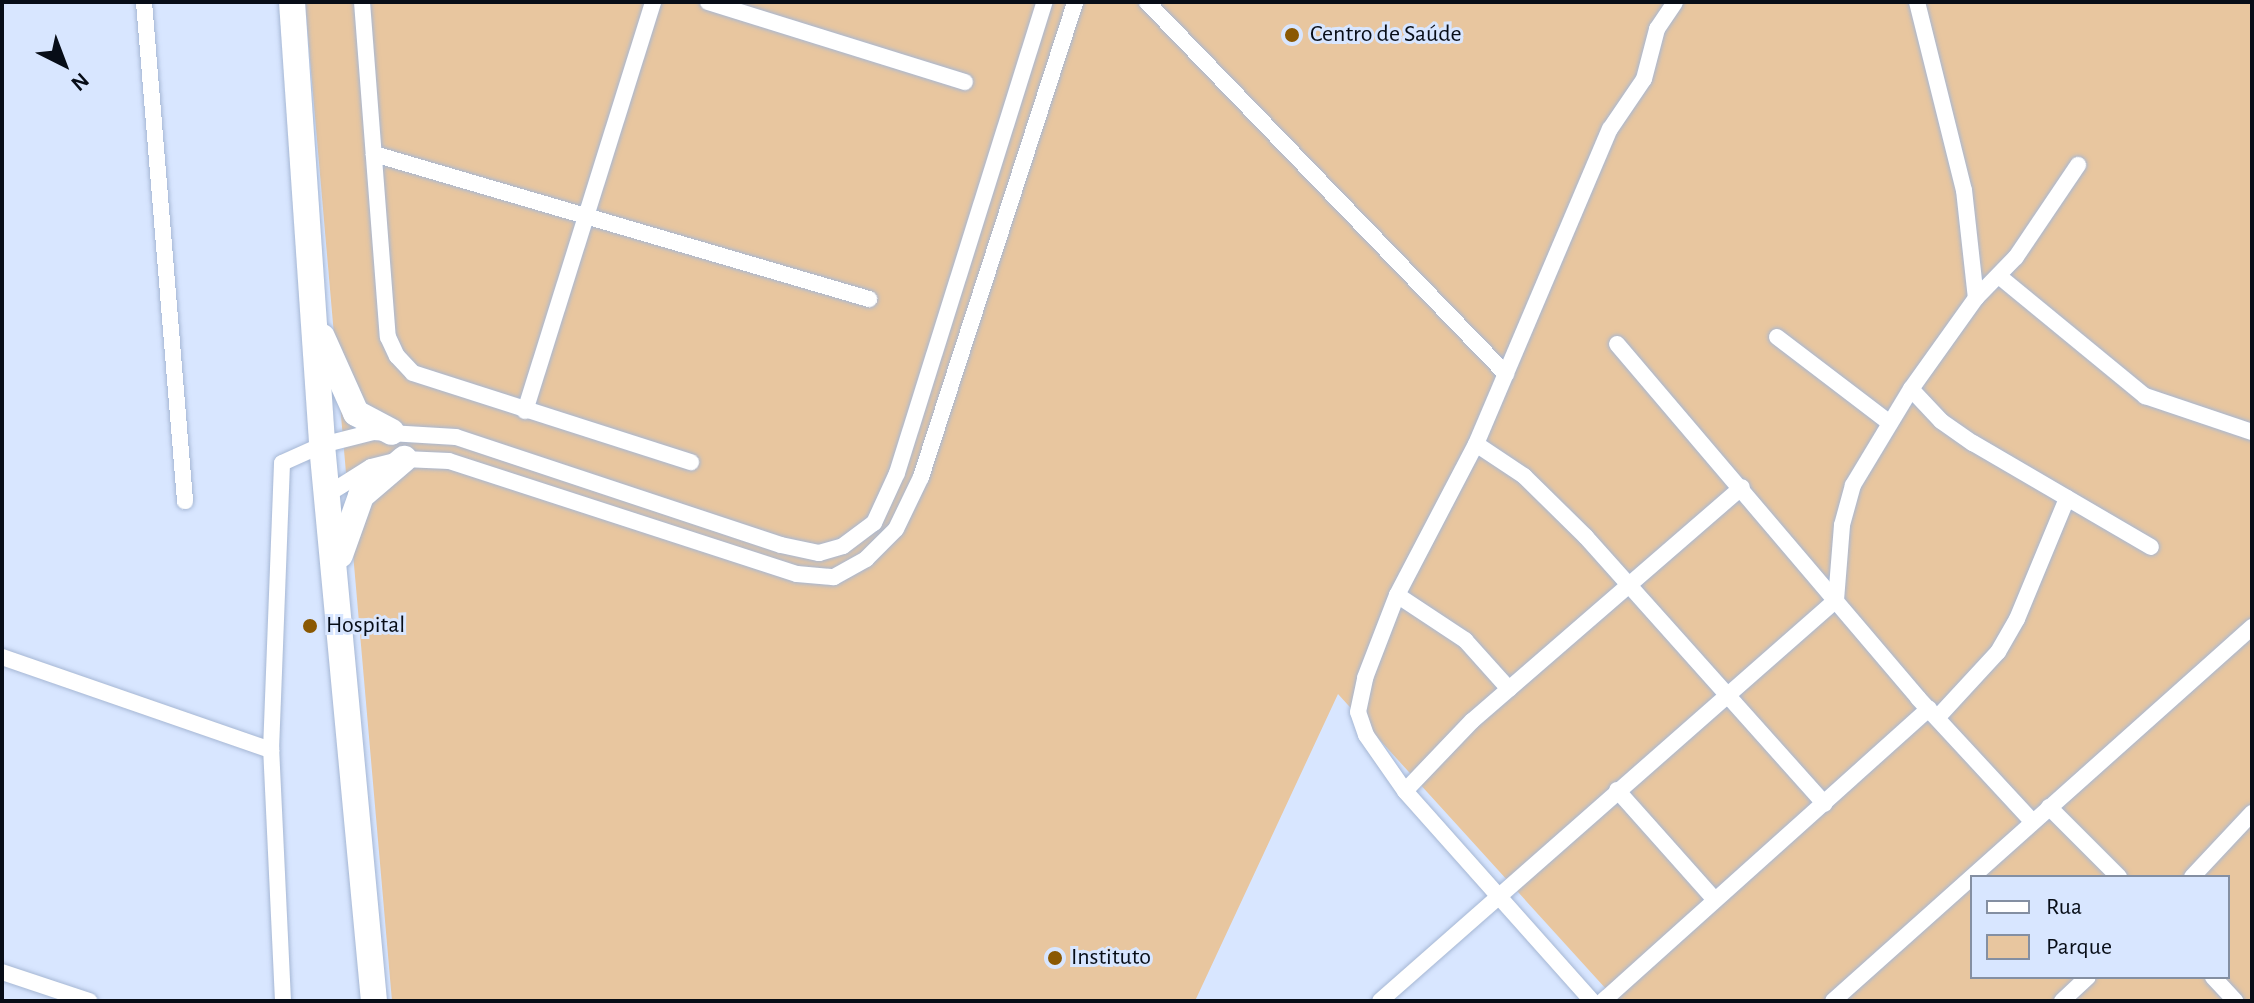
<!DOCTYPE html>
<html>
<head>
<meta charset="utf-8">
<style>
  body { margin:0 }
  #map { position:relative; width:2254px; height:1003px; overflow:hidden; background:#d8e6ff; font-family:"Alegreya Sans",sans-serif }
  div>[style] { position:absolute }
  .green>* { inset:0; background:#e8c69f }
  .roads { filter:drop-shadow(0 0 2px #a6b7d4) drop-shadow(0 0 2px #a6b7d4) }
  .minor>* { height:16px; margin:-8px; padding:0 8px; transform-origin:8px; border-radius:8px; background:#fff }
  .primary>* { height:26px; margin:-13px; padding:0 13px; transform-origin:13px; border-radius:13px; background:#fff }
  .dots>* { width:22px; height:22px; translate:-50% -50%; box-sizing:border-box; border:4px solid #d8e6ff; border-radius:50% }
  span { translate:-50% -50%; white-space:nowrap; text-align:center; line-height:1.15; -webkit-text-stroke:6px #d8e6ff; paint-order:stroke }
  .poi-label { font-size:24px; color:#070d17 }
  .left { translate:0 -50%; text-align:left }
  .frame { position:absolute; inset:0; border:4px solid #070d17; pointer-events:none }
  .legend { position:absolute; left:1970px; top:875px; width:260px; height:104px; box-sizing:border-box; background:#d8e6ff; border:2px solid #848fa2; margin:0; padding:10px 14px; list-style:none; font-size:24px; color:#070d17 }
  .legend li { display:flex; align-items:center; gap:16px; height:40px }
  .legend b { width:40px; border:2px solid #848fa2 }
  .north { position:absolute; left:24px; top:24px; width:80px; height:80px; -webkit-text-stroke:6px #d8e6ff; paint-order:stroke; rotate:138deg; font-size:22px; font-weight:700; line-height:32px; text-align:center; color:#070d17 }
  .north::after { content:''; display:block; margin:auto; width:28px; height:36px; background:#070d17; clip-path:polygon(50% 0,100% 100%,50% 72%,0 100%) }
</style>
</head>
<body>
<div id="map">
  <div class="green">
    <i style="clip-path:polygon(evenodd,305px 2px,2252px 2px,2252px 1001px,1617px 1001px,1338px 694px,1195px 1001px,392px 1001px,305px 2px,1972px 877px,2228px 877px,2228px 977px,1972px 977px,1972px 877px)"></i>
  </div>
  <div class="roads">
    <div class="minor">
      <i style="left:144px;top:2px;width:501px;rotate:85.3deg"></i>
      <i style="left:362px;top:2px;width:336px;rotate:85.6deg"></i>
      <i style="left:388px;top:337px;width:21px;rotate:65deg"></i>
      <i style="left:397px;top:356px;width:23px;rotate:47deg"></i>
      <i style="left:413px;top:373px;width:292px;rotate:17.8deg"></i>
      <i style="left:708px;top:2px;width:269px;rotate:17.3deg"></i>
      <i style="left:1147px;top:2px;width:517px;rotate:46.02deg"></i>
      <i style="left:1917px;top:2px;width:194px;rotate:76deg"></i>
      <i style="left:1964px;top:190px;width:109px;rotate:83.7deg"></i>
      <i style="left:374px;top:154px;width:516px;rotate:16.33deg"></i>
      <i style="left:2000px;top:277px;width:188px;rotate:39.4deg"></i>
      <i style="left:2145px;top:396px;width:113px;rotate:18.6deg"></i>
      <i style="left:1777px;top:337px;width:142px;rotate:37.3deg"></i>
      <i style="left:1617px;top:344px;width:465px;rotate:49.6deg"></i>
      <i style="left:1918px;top:698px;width:169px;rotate:47.2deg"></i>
      <i style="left:1911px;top:389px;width:44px;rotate:46.8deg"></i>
      <i style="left:1941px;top:421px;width:39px;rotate:35deg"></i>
      <i style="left:1973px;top:443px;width:206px;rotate:30.3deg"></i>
      <i style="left:525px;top:411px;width:429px;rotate:-72.6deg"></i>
      <i style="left:1476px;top:444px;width:58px;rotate:33.7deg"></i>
      <i style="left:1524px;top:476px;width:87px;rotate:44.5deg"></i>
      <i style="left:1586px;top:537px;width:358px;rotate:48.2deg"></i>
      <i style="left:328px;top:494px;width:51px;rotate:-32.1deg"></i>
      <i style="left:371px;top:467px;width:34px;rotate:-14deg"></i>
      <i style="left:404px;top:459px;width:45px;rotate:2.5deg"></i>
      <i style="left:449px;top:461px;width:366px;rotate:18deg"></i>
      <i style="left:797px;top:574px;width:37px;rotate:5deg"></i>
      <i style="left:834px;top:577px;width:37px;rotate:-29deg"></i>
      <i style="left:866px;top:559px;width:42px;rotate:-45deg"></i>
      <i style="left:896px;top:529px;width:58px;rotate:-64.3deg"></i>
      <i style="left:921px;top:477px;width:499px;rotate:-72deg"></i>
      <i style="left:1397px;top:595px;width:82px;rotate:33.5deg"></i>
      <i style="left:1465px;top:640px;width:66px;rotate:48.1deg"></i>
      <i style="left:2px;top:657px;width:285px;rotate:19.1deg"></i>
      <i style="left:1937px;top:718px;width:90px;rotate:-47.3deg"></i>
      <i style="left:1998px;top:652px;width:38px;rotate:-60deg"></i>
      <i style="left:2017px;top:619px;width:131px;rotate:-67.5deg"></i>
      <i style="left:1617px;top:790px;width:146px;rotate:48.3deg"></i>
      <i style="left:1405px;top:791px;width:97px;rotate:-46.3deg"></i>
      <i style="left:1472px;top:721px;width:357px;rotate:-40.9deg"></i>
      <i style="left:2049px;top:807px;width:99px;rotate:45deg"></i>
      <i style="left:2192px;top:877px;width:88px;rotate:-46.8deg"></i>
      <i style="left:2px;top:972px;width:92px;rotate:18.4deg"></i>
      <i style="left:2213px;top:977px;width:33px;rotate:47deg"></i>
      <i style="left:283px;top:1001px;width:251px;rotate:-92.7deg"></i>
      <i style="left:271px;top:750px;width:287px;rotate:-87.8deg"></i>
      <i style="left:282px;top:463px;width:44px;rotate:-24.2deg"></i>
      <i style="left:322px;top:445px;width:53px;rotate:-14.3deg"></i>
      <i style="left:373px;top:432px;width:83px;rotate:3.4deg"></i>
      <i style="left:456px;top:437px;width:342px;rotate:18.4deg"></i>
      <i style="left:781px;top:545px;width:39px;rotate:12deg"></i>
      <i style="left:819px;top:553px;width:25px;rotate:-16deg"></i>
      <i style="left:843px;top:546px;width:39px;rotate:-37deg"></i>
      <i style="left:874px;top:523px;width:55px;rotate:-65.3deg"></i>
      <i style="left:897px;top:473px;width:494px;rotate:-72.6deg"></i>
      <i style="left:1380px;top:1001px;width:607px;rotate:-41.33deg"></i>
      <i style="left:1836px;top:600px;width:75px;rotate:-85.4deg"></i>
      <i style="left:1842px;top:525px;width:41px;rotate:-74.6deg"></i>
      <i style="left:1853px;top:485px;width:112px;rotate:-58.9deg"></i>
      <i style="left:1911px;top:389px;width:112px;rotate:-54.5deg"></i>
      <i style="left:1976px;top:298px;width:57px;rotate:-45.7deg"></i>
      <i style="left:2016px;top:257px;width:111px;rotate:-56deg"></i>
      <i style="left:1592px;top:1001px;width:281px;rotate:-131.7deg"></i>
      <i style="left:1405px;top:791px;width:68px;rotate:-124.9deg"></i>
      <i style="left:1366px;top:735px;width:24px;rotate:-109deg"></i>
      <i style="left:1358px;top:712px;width:35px;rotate:-78deg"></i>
      <i style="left:1365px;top:678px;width:89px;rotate:-68.9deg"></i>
      <i style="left:1397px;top:595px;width:170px;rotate:-62.4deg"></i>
      <i style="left:1476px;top:444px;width:342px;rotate:-67deg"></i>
      <i style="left:1610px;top:129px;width:60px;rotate:-55.8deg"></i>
      <i style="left:1644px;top:79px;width:52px;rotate:-75.4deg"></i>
      <i style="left:1657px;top:29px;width:32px;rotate:-56deg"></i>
      <i style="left:1603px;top:1001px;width:438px;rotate:-41.9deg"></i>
      <i style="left:1833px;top:1001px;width:562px;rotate:-41.75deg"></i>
      <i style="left:2062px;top:1001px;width:35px;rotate:-43deg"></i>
    </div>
    <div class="primary">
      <i style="left:292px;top:2px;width:444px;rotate:86.1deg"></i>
      <i style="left:322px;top:445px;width:558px;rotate:84.66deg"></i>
      <i style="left:322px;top:337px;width:83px;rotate:65.9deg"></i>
      <i style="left:356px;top:413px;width:40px;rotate:28deg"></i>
      <i style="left:340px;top:555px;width:63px;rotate:-70.4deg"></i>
      <i style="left:361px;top:496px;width:57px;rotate:-40.7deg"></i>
    </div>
  </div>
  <div class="dots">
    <i style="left:1292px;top:35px;background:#8a5802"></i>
    <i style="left:310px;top:626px;background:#8a5802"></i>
    <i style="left:1055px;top:958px;background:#8a5802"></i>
  </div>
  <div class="poi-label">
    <span class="left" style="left:1310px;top:35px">Centro de Saúde</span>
    <span class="left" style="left:326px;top:626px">Hospital</span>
    <span class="left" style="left:1071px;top:958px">Instituto</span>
  </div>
  <div class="frame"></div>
  <ul class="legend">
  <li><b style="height:10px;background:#fff"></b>Rua</li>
  <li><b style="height:22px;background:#e8c69f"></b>Parque</li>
  </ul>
  <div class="north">N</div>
</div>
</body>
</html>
